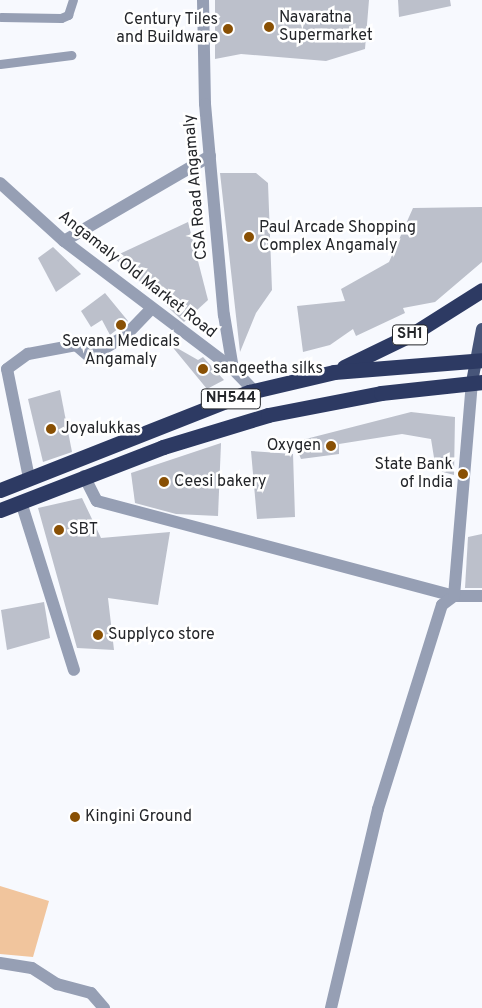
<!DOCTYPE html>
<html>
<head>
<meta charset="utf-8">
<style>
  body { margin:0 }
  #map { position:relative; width:482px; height:1008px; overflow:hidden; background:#f7f9fe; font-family:Overpass,sans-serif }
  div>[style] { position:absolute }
  .water>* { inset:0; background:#f1c59d }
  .building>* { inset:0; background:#bcc0cb }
  .lane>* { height:9px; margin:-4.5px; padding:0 4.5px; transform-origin:4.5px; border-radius:4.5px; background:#969fb4 }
  .street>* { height:12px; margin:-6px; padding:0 6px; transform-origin:6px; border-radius:6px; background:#969fb4 }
  .primary>* { height:12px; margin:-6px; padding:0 6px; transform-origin:6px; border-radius:6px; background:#475579 }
  .highway>* { height:15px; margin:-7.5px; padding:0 7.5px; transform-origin:7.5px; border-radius:7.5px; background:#2d3a63 }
  .dots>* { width:14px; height:14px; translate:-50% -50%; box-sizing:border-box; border:2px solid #fff; border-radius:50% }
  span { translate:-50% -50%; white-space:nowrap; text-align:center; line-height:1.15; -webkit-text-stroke:5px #fff; paint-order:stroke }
  .shield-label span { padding:1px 4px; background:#fff; border:1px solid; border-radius:4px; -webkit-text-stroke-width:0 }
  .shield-label { font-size:15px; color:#24262a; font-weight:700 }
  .poi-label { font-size:16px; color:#24262a }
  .left { translate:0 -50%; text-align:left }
  .right { translate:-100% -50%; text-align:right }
  .street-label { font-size:16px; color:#24262a }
</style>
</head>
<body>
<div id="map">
  <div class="water">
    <i style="clip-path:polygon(0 886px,49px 901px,33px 957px,0 954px)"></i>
  </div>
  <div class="building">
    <i style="clip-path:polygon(215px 0,369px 0,365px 49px,326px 61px,241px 54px,215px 59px)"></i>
    <i style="clip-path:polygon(398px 0,450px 0,451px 6px,399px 17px)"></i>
    <i style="clip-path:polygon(220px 173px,256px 173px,268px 183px,272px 290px,256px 313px,240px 352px)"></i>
    <i style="clip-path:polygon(482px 207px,482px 262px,435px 302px,403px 308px,405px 313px,356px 336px,353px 329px,330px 345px,303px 352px,297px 306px,345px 301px,341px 289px,389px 262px,413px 208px)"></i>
    <i style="clip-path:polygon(188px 222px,208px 300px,184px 322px,113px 257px)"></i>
    <i style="clip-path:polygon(53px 247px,81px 274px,56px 292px,38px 258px)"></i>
    <i style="clip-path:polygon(105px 293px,128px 321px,110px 335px,102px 320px,91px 327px,81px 311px)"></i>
    <i style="clip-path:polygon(170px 344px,198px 360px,203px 357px,224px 380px,207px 389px)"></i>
    <i style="clip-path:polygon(60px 390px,72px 452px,43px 462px,28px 399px)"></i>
    <i style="clip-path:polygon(411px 412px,455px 417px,454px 475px,436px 470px,431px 439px,402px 434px,339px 444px,339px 454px,301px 459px,294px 442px)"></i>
    <i style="clip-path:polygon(221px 443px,218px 516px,176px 514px,135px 503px,131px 473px)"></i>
    <i style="clip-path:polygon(251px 451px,293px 454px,295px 517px,257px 519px)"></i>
    <i style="clip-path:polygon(82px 498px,101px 538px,170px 532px,158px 605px,108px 598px,114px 650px,77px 648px,38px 508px)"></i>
    <i style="clip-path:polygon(482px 534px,482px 588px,465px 588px,468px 537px)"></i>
    <i style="clip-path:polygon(44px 602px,50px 638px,7px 650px,1px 610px)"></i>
  </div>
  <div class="lane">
    <i style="left:1px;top:17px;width:60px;rotate:1deg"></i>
    <i style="left:61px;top:18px;width:8px;rotate:-23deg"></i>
    <i style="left:68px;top:15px;width:16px;rotate:-72deg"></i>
    <i style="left:0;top:64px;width:72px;rotate:-7.2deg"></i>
  </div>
  <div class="street">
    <i style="left:203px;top:0;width:104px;rotate:88.9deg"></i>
    <i style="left:205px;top:104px;width:212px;rotate:84.9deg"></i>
    <i style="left:224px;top:315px;width:55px;rotate:80.5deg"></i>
    <i style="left:0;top:183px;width:86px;rotate:42.2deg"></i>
    <i style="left:64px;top:241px;width:212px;rotate:37.1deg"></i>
    <i style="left:233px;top:369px;width:30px;rotate:46deg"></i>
    <i style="left:64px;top:241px;width:169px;rotate:-30.2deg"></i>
    <i style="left:84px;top:476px;width:28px;rotate:63deg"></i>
    <i style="left:97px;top:501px;width:369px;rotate:14.9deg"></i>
    <i style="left:454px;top:596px;width:28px"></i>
    <i style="left:29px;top:478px;width:111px;rotate:-101.4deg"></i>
    <i style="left:7px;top:369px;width:26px;rotate:-36deg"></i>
    <i style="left:28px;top:354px;width:49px;rotate:-10.6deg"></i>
    <i style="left:76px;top:345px;width:18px;rotate:41deg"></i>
    <i style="left:90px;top:357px;width:41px;rotate:-31deg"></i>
    <i style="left:125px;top:336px;width:37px;rotate:-46deg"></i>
    <i style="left:21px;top:502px;width:176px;rotate:72.5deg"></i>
    <i style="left:0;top:963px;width:32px;rotate:9deg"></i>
    <i style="left:32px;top:968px;width:30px;rotate:33deg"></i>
    <i style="left:57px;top:984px;width:35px;rotate:15deg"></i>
    <i style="left:91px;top:993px;width:20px;rotate:49deg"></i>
    <i style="left:331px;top:1008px;width:204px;rotate:-76.7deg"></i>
    <i style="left:378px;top:809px;width:214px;rotate:-72.6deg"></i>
    <i style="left:442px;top:605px;width:15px;rotate:-37deg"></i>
    <i style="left:454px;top:596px;width:215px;rotate:-85.2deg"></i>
  </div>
  <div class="primary">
    <i style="left:472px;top:382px;width:54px;rotate:-79.3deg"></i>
  </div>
  <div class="highway">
    <i style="left:344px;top:367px;width:78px;rotate:-25.9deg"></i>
    <i style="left:414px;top:333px;width:80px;rotate:-32.3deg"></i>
    <i style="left:0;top:490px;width:268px;rotate:-21.5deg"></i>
    <i style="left:249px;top:392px;width:87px;rotate:-13.2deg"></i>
    <i style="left:334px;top:372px;width:148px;rotate:-4.6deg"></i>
    <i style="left:0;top:510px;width:175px;rotate:-21.1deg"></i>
    <i style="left:163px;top:447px;width:110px;rotate:-16.9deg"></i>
    <i style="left:268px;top:415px;width:115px;rotate:-11deg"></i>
    <i style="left:381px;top:393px;width:102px;rotate:-6.2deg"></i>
  </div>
  <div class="dots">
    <i style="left:269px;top:27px;background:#895004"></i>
    <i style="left:228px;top:29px;background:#895004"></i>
    <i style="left:249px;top:237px;background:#895004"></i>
    <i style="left:121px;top:325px;background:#895004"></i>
    <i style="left:203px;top:369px;background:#895004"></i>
    <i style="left:51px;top:429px;background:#895004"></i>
    <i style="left:331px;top:446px;background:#895004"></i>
    <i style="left:463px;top:474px;background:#895004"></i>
    <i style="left:164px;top:482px;background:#895004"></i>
    <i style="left:59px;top:530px;background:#895004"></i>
    <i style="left:98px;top:635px;background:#895004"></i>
    <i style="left:75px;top:817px;background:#895004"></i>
  </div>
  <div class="shield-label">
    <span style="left:410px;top:335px">SH1</span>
    <span style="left:231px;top:399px">NH544</span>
  </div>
  <div class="poi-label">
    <span class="left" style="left:279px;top:27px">Navaratna<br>Supermarket</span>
    <span class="right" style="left:218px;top:29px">Century Tiles<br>and Buildware</span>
    <span class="left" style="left:259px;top:237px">Paul Arcade Shopping<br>Complex Angamaly</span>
    <span style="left:121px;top:351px">Sevana Medicals<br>Angamaly</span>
    <span class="left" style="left:213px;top:369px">sangeetha silks</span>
    <span class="left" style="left:61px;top:429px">Joyalukkas</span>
    <span class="right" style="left:321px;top:446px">Oxygen</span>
    <span class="right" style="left:453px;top:474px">State Bank<br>of India</span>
    <span class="left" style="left:174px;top:482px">Ceesi bakery</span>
    <span class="left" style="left:69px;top:530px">SBT</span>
    <span class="left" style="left:108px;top:635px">Supplyco store</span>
    <span class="left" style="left:85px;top:817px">Kingini Ground</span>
  </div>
  <div class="street-label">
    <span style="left:196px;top:187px;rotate:-95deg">CSA Road Angamaly</span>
    <span style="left:137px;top:275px;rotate:38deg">Angamaly Old Market Road</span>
  </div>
</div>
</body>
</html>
